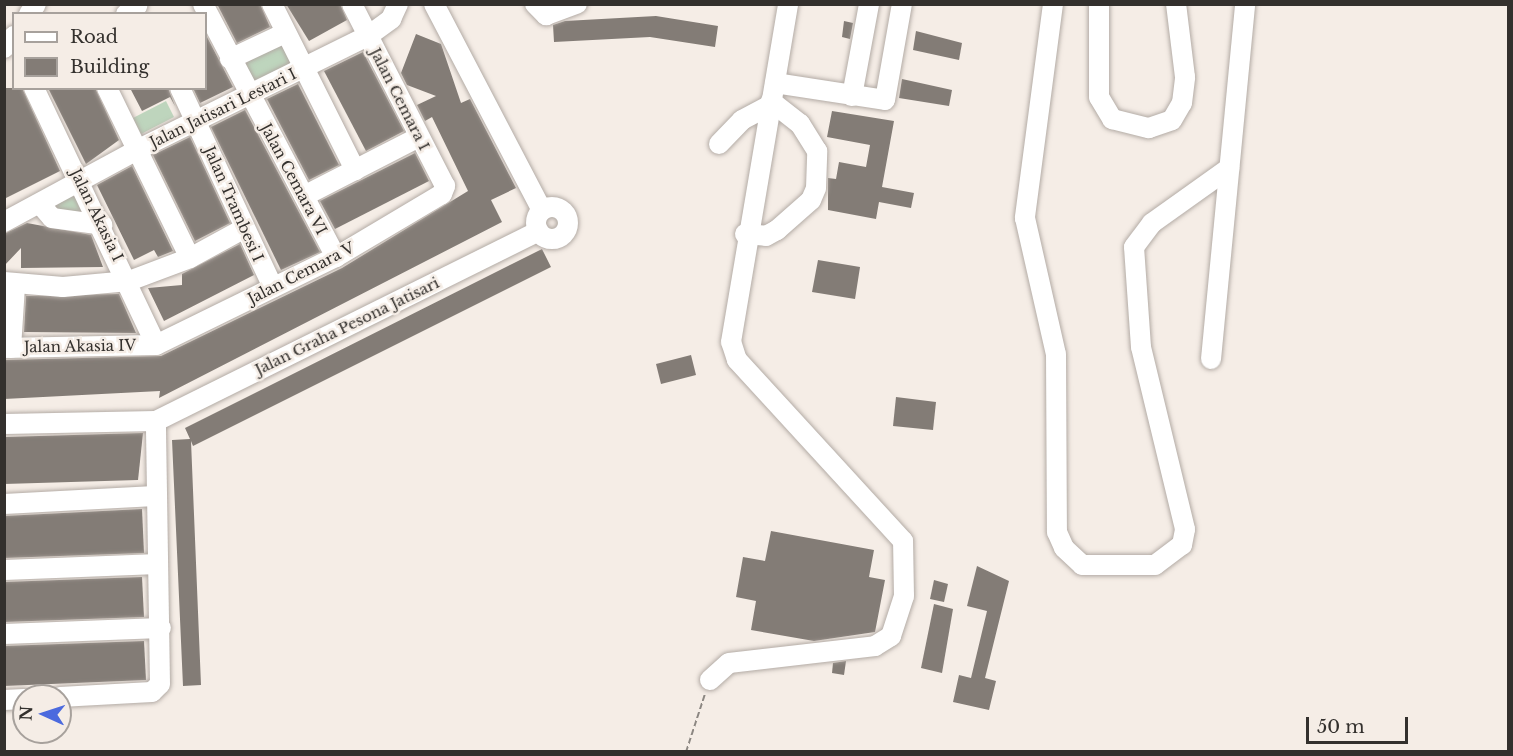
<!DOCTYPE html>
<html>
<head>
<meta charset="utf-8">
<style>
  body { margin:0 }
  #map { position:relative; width:1513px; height:756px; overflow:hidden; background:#f5ede6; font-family:"Libre Baskerville",serif }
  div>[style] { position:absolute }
  .green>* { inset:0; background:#bed5bd }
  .building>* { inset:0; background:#837c76 }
  .path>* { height:2px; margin-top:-1px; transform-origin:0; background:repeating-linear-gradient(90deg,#8c8782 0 6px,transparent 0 9px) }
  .roads { filter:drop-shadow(0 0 2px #b3aba5) drop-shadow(0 0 2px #b3aba5) }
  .minor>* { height:20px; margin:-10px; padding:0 10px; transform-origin:10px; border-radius:10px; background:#fff }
  .minor>.ring { margin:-10px; padding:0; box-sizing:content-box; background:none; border:20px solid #fff; border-radius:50% }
  span { translate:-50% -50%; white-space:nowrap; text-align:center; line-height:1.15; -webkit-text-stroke:5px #f5ede6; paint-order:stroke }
  .street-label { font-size:15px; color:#33302d }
  .frame { position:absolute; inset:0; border:6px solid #33302d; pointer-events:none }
  .legend { position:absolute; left:12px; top:12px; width:195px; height:78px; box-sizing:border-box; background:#f5ede6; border:2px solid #a7a19c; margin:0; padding:8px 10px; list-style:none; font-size:18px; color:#33302d }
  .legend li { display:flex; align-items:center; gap:12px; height:30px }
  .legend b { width:30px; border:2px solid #a7a19c }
  .north { position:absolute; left:12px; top:684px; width:60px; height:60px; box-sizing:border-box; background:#f5ede6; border:2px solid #a7a19c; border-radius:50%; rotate:273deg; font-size:16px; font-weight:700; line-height:24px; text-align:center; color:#33302d }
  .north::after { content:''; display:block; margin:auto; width:21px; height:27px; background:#4c6ade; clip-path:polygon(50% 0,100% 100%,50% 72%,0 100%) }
  .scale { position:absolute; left:1306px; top:717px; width:102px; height:27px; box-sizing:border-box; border:3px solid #33302d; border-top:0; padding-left:8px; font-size:18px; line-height:21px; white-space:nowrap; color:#33302d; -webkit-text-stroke:4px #f5ede6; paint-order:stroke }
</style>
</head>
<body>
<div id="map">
  <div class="green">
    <i style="clip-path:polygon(283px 40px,296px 65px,248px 91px,234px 65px)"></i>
    <i style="clip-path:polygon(166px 101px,174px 117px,141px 134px,133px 118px)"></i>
    <i style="clip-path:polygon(75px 191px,91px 218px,46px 206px)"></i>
  </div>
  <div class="building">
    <i style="clip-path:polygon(217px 4px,260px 4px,270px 27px,237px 43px)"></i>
    <i style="clip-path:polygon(286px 4px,340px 4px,347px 20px,309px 41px)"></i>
    <i style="clip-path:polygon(656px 16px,718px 26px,715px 47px,650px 37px,554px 42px,553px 25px,565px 21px)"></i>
    <i style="clip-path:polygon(844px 21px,853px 23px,850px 39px,842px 37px)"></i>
    <i style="clip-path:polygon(916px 31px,962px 43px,959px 60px,913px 50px)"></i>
    <i style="clip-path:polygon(416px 34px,441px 44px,461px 103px,470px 99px,516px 188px,491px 200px,502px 222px,159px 398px,160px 391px,4px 399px,4px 360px,161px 356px,342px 268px,468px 191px,432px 117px,425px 121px,417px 105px,436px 96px,407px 85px,401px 73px)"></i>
    <i style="clip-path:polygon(206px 35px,233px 87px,200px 103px,193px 88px,206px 88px)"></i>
    <i style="clip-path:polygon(363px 52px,404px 131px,366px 151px,324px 71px)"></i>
    <i style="clip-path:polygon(902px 79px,952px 90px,949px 106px,899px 98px)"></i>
    <i style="clip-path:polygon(298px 84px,339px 165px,309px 180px,267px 99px)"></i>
    <i style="clip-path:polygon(4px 88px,22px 88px,60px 171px,4px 199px)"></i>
    <i style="clip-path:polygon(48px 88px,95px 88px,119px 140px,86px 164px)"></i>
    <i style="clip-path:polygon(130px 88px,168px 88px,175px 106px,170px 97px,142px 111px)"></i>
    <i style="clip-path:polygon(245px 110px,320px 252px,281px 270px,211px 127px)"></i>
    <i style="clip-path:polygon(832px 111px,894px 121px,882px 187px,914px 193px,911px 208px,879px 202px,876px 219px,828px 210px,828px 178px,836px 179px,839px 162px,866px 167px,870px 145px,827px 137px)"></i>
    <i style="clip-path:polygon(190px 137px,230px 223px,195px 241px,153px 155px)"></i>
    <i style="clip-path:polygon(415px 153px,429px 181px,335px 229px,320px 201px)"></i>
    <i style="clip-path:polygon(132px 166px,173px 251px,158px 257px,154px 250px,134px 260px,97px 185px)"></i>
    <i style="clip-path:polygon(27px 223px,91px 235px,103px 267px,21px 268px,21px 248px,4px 266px,4px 234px)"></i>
    <i style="clip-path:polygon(240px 244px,254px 275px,164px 321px,148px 288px,182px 285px,182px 274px)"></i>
    <i style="clip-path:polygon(542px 249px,551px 267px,193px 446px,191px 441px,201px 685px,183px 686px,172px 440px,190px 439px,185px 428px)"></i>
    <i style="clip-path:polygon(818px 260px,860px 267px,855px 299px,812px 292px)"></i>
    <i style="clip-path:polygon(119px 294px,136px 333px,24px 332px,26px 296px)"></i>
    <i style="clip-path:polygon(691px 355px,696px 375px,661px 384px,656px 364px)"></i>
    <i style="clip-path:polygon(896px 397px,936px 402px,933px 430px,893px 426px)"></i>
    <i style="clip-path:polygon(143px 433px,138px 480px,4px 484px,4px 437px)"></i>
    <i style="clip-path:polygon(142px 509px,144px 553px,4px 558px,4px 516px)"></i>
    <i style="clip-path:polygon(771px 531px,874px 550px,869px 577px,885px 580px,875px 632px,814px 641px,751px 630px,756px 601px,736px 597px,743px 557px,765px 561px)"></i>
    <i style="clip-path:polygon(977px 566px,1009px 581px,985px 678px,996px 681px,989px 710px,953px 702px,959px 675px,971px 678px,987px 611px,967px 606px)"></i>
    <i style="clip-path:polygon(142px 577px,144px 617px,4px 622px,4px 582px)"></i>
    <i style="clip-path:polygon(934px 580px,948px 584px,944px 602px,930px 599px)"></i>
    <i style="clip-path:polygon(934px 604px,953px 609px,942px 673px,921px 668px)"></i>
    <i style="clip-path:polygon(144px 641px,146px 680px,4px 686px,4px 646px)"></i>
    <i style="clip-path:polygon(846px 661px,844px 675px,832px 673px,833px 663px)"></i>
  </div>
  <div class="path">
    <i style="left:686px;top:752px;width:61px;rotate:-71.9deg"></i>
  </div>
  <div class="roads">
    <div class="minor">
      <i style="left:203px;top:4px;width:286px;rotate:62.3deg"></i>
      <i style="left:272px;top:4px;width:186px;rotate:63.4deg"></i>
      <i style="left:434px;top:4px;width:233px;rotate:62.4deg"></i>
      <i style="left:535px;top:4px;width:16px;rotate:45deg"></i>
      <i style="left:546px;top:15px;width:33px;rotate:-20deg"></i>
      <i style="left:1053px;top:4px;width:216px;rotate:97.5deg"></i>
      <i style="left:1025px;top:218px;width:139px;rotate:77.2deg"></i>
      <i style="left:1056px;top:354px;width:178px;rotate:89.7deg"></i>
      <i style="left:1057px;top:532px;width:17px;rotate:66deg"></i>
      <i style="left:1064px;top:548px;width:25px;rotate:43deg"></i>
      <i style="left:1082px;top:565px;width:73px"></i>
      <i style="left:1155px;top:565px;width:34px;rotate:-37deg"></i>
      <i style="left:1182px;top:545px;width:16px;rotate:-79deg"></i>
      <i style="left:1185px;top:529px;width:187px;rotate:-103.6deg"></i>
      <i style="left:1141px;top:347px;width:100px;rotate:-94deg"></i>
      <i style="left:1134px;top:247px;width:30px;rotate:-53deg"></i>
      <i style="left:1152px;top:223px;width:95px;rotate:-35.5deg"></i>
      <i style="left:1099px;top:4px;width:93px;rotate:90deg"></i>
      <i style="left:1099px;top:97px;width:26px;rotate:59deg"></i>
      <i style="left:1112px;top:119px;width:38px;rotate:14deg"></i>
      <i style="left:1149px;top:128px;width:24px;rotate:-19deg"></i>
      <i style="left:1172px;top:120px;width:20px;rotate:-60deg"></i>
      <i style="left:1182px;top:103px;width:26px;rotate:-83deg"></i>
      <i style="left:1185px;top:77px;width:74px;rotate:-97deg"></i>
      <i style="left:29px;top:14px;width:12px;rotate:-55deg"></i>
      <i style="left:126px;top:14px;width:14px;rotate:-36deg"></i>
      <i style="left:4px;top:48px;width:16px;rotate:-50deg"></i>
      <i style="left:230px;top:59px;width:61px;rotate:-25.3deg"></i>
      <i style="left:775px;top:83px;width:111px;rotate:8.8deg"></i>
      <i style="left:885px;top:100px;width:97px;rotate:-80deg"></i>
      <i style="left:34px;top:88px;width:284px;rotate:64.6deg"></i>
      <i style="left:107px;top:88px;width:189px;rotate:64deg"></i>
      <i style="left:180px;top:88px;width:220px;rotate:65deg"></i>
      <i style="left:852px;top:96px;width:94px;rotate:-79.5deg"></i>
      <i style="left:719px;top:144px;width:33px;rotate:-46deg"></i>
      <i style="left:742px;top:120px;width:32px;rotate:-28deg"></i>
      <i style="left:304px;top:196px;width:129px;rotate:-27.2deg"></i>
      <i style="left:40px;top:204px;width:18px;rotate:49deg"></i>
      <i style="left:52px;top:218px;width:51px;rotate:7.8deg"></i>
      <i class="ring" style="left:536px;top:207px;width:12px;height:12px"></i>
      <i style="left:4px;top:222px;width:153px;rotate:-28.4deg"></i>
      <i style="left:139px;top:149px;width:255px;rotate:-26.3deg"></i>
      <i style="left:368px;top:36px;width:29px;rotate:-36deg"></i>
      <i style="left:391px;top:19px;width:17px;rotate:-65deg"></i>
      <i style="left:745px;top:234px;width:21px;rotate:5deg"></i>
      <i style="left:766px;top:236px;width:13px;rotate:-29deg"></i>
      <i style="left:777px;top:230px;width:45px;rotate:-41.4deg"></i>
      <i style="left:811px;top:200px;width:13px;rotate:-67deg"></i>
      <i style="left:816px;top:188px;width:37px;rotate:-88deg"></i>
      <i style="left:817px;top:151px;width:32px;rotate:-122deg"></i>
      <i style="left:800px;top:124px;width:37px;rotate:-142deg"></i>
      <i style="left:4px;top:282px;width:59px;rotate:4.8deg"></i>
      <i style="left:63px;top:287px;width:66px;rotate:-5.2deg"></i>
      <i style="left:129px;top:281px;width:65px;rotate:-20.7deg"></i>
      <i style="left:190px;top:258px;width:60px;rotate:-28.7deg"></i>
      <i style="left:4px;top:348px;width:152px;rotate:-1.1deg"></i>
      <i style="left:156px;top:345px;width:200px;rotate:-26.1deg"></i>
      <i style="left:336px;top:257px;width:123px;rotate:-30.7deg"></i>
      <i style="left:442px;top:194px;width:9px;rotate:-69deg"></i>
      <i style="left:445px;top:186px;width:204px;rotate:-117.1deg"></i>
      <i style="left:11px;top:348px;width:62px;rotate:-86.3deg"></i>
      <i style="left:1211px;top:359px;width:357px;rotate:-84.5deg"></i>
      <i style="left:4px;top:424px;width:152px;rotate:-1.1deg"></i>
      <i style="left:156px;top:421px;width:427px;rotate:-26.4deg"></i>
      <i style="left:4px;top:504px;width:151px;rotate:-3deg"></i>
      <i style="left:4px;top:570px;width:154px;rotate:-2.2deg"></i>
      <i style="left:4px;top:634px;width:157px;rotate:-2.2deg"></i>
      <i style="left:710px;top:680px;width:25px;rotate:-42deg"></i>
      <i style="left:729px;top:663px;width:147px;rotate:-6.6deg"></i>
      <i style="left:875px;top:646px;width:19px;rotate:-32deg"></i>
      <i style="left:891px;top:636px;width:42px;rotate:-72deg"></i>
      <i style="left:904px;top:596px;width:55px;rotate:-91deg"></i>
      <i style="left:903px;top:541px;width:246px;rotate:-132.5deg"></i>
      <i style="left:737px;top:360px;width:19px;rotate:-108deg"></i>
      <i style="left:731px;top:342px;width:343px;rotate:-80.4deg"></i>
      <i style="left:60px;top:697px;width:92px;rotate:-3.1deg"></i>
      <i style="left:152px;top:692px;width:11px;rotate:-45deg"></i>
      <i style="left:160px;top:684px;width:263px;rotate:-90.9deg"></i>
      <i style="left:4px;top:700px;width:20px;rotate:-3deg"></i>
    </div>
  </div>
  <div class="street-label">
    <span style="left:400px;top:99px;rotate:63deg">Jalan Cemara I</span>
    <span style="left:223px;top:108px;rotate:-26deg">Jalan Jatisari Lestari I</span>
    <span style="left:294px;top:179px;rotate:62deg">Jalan Cemara VI</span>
    <span style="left:234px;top:204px;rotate:66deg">Jalan Trambesi I</span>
    <span style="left:97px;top:215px;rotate:64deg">Jalan Akasia I</span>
    <span style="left:301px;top:273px;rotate:-27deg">Jalan Cemara V</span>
    <span style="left:347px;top:326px;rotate:-26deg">Jalan Graha Pesona Jatisari</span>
    <span style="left:80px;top:346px;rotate:-1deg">Jalan Akasia IV</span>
  </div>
  <div class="frame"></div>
  <ul class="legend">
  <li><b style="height:8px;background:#fff"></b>Road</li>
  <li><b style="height:16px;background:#837c76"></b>Building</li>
  </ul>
  <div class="north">N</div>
  <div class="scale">50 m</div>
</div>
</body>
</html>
